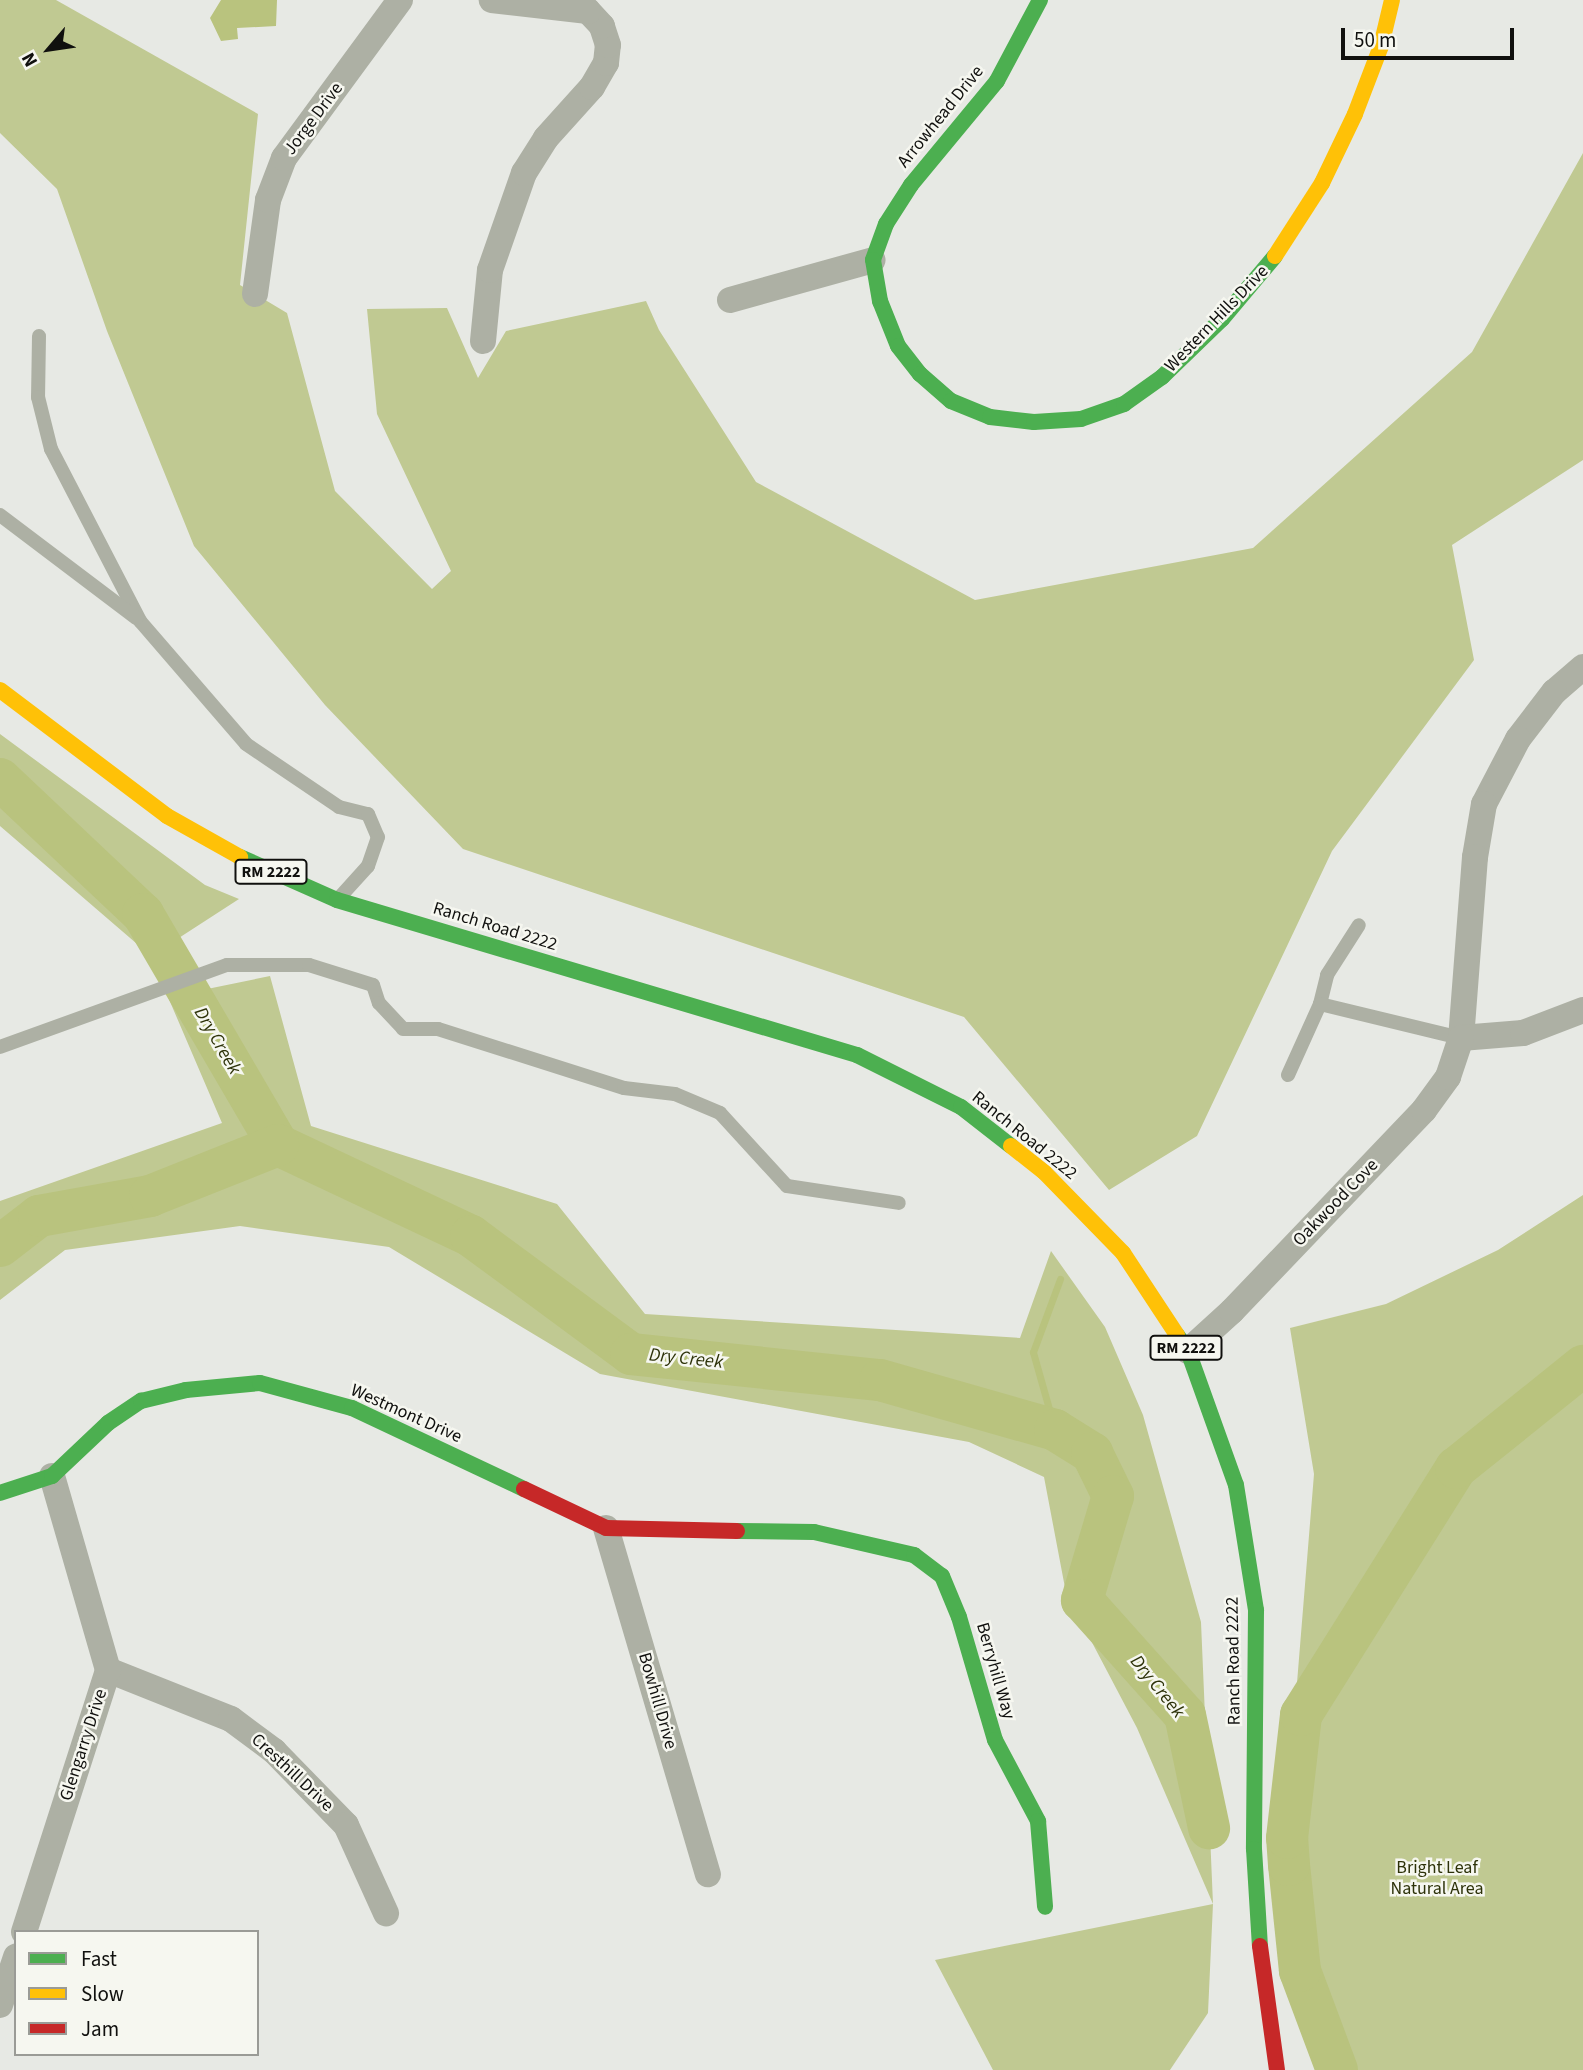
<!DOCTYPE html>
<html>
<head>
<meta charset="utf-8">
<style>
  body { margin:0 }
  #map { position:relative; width:1583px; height:2070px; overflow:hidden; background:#e7e9e4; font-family:"Source Sans 3",sans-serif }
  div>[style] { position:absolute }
  .forest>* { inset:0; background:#c0c992 }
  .water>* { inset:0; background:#b9c37e }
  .stream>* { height:7px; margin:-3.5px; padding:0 3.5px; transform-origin:3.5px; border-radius:3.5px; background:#b9c37e }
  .river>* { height:42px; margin:-21px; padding:0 21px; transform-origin:21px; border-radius:21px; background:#b9c37e }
  .lane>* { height:14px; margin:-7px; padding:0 7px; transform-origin:7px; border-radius:7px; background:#adb0a4 }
  .street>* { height:26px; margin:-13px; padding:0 13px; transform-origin:13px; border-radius:13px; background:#adb0a4 }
  .fast>* { height:16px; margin:-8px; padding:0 8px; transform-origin:8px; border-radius:8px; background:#4caf50 }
  .slow>* { height:16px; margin:-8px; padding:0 8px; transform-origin:8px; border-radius:8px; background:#ffc107 }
  .jam>* { height:16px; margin:-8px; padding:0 8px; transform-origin:8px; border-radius:8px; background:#c62828 }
  span { translate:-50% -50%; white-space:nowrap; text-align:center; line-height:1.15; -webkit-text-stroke:5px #f6f7f0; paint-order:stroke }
  .shield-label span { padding:2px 5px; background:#f6f7f0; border:2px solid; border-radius:5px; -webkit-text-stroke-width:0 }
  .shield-label { font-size:16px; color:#10100e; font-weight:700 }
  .street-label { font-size:18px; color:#10100e }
  .park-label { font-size:18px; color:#2d3209 }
  .water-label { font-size:19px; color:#2e330a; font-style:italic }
  .legend { position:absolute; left:14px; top:1930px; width:245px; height:126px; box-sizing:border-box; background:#f6f7f0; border:2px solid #9a9b96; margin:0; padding:9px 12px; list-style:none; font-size:21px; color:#10100e }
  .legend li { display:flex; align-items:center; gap:14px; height:35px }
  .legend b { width:35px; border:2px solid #9a9b96 }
  .north { position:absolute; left:14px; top:14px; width:70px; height:70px; -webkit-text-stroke:5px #f6f7f0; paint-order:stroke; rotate:241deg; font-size:19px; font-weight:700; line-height:28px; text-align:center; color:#10100e }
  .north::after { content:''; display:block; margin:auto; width:24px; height:32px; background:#10100e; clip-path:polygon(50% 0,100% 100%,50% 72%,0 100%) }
  .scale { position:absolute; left:1341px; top:28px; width:173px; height:32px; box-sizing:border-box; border:4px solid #10100e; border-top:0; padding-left:9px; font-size:21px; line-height:24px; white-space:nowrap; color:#10100e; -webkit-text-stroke:5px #f6f7f0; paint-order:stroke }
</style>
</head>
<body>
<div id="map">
  <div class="forest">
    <i style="clip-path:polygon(0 0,56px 0,258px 114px,240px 285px,287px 313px,335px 491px,432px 589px,451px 571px,377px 414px,367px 309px,447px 308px,478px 378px,506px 331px,646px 301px,659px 330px,756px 482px,975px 600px,1253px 548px,1472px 352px,1583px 153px,1583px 460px,1452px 545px,1474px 660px,1332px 851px,1197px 1136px,1109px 1190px,964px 1017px,463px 849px,325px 705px,194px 546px,107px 331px,57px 189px,0 133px)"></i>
    <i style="clip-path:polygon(0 734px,205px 885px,239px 899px,151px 956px,0 826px)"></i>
    <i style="clip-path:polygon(270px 976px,311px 1126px,557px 1204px,645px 1314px,1020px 1338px,1051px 1251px,1105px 1327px,1143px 1415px,1201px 1622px,1213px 1904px,1208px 2013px,1170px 2070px,993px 2070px,935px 1960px,1213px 1904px,1137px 1728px,1066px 1593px,1044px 1477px,969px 1442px,600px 1374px,389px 1247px,240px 1226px,65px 1250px,0 1300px,0 1201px,222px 1123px,168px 997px)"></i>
    <i style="clip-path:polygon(1583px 1195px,1583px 2070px,1320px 2070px,1290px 1890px,1297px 1683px,1314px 1474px,1290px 1328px,1386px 1304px,1498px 1250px)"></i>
  </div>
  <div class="water">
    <i style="clip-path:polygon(221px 0,277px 0,276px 26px,237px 28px,238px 39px,221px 41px,210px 18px)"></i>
  </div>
  <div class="stream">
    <i style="left:1055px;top:1430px;width:81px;rotate:-105.8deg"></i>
    <i style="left:1033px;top:1352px;width:78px;rotate:-69.7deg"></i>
  </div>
  <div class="river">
    <i style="left:0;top:779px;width:197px;rotate:43.4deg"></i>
    <i style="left:143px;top:914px;width:268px;rotate:59.7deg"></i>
    <i style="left:278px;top:1145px;width:213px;rotate:25.2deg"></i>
    <i style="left:471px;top:1236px;width:199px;rotate:36.4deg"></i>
    <i style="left:631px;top:1354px;width:250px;rotate:6deg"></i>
    <i style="left:880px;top:1380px;width:182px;rotate:15.9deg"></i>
    <i style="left:1055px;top:1430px;width:44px;rotate:31.9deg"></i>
    <i style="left:1092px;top:1453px;width:48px;rotate:64deg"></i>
    <i style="left:1113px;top:1496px;width:109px;rotate:106.6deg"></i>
    <i style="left:1082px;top:1600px;width:154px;rotate:48.2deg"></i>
    <i style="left:1185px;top:1715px;width:116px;rotate:78deg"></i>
    <i style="left:0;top:1246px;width:49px;rotate:-37.6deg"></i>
    <i style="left:39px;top:1216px;width:113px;rotate:-10.2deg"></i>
    <i style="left:150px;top:1196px;width:138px;rotate:-21.7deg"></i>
    <i style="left:1337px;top:2070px;width:106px;rotate:-110.5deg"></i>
    <i style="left:1300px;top:1971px;width:107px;rotate:-95.9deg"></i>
    <i style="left:1289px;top:1865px;width:27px;rotate:-94deg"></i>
    <i style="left:1287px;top:1838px;width:124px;rotate:-83.5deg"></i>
    <i style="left:1301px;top:1715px;width:292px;rotate:-57.9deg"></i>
    <i style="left:1456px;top:1468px;width:163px;rotate:-38.8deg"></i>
  </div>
  <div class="lane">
    <i style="left:39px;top:336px;width:61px;rotate:90.9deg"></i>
    <i style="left:38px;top:397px;width:54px;rotate:76deg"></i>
    <i style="left:51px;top:449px;width:194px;rotate:62.6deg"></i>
    <i style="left:140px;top:621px;width:162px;rotate:49.2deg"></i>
    <i style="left:246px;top:744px;width:112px;rotate:34.1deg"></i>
    <i style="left:339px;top:807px;width:30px;rotate:14deg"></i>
    <i style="left:368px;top:814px;width:25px;rotate:67deg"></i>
    <i style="left:378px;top:837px;width:31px;rotate:109deg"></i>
    <i style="left:368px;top:866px;width:42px;rotate:132.1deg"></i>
    <i style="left:0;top:515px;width:171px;rotate:37.1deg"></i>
    <i style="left:1320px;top:1004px;width:30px;rotate:-76deg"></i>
    <i style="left:1327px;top:975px;width:59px;rotate:-57.4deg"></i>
    <i style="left:0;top:1047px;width:241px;rotate:-19.9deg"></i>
    <i style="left:227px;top:965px;width:82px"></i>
    <i style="left:309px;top:965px;width:67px;rotate:17.4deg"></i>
    <i style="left:373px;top:985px;width:19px;rotate:72deg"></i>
    <i style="left:379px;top:1003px;width:35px;rotate:47deg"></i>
    <i style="left:403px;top:1029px;width:35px"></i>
    <i style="left:438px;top:1029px;width:195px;rotate:17.6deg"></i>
    <i style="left:624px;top:1088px;width:51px;rotate:6.7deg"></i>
    <i style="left:675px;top:1094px;width:49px;rotate:22.9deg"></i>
    <i style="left:720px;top:1113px;width:99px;rotate:47.5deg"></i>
    <i style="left:787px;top:1186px;width:113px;rotate:8.6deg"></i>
    <i style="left:1288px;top:1075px;width:78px;rotate:-65.7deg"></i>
    <i style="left:1320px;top:1004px;width:145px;rotate:13.6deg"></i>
  </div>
  <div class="street">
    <i style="left:255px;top:294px;width:95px;rotate:-82.1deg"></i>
    <i style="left:268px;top:200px;width:45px;rotate:-69.1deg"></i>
    <i style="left:284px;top:158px;width:196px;rotate:-53.7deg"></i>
    <i style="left:730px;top:300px;width:148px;rotate:-15.6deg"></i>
    <i style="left:483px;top:341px;width:71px;rotate:-84.4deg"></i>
    <i style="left:490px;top:270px;width:103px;rotate:-70.7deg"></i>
    <i style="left:524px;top:173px;width:41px;rotate:-57.8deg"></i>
    <i style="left:546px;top:138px;width:69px;rotate:-48deg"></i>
    <i style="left:592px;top:87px;width:28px;rotate:-60deg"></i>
    <i style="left:606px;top:63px;width:18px;rotate:-84deg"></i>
    <i style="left:608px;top:45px;width:20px;rotate:-108deg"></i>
    <i style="left:602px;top:26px;width:21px;rotate:-133deg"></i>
    <i style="left:588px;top:11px;width:97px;rotate:-173.5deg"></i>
    <i style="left:1583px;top:667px;width:38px;rotate:139deg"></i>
    <i style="left:1554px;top:692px;width:59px;rotate:127.5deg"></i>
    <i style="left:1518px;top:739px;width:73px;rotate:117.6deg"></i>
    <i style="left:1484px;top:804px;width:54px;rotate:99.6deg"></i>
    <i style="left:1475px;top:857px;width:182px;rotate:94.4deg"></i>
    <i style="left:1461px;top:1038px;width:62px;rotate:-4.6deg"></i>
    <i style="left:1523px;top:1033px;width:64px;rotate:-21deg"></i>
    <i style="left:1188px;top:1351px;width:59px;rotate:-42.3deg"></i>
    <i style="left:1232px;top:1311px;width:278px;rotate:-46.3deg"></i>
    <i style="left:1424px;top:1110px;width:41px;rotate:-54deg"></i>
    <i style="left:1448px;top:1077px;width:41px;rotate:-71.6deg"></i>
    <i style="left:606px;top:1528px;width:361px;rotate:73.6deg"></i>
    <i style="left:108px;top:1670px;width:132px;rotate:21.7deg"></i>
    <i style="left:231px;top:1719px;width:54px;rotate:36.7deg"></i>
    <i style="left:274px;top:1751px;width:103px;rotate:45.8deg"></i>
    <i style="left:346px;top:1825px;width:97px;rotate:65.6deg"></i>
    <i style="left:24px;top:1932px;width:275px;rotate:-72.2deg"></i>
    <i style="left:108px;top:1670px;width:202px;rotate:-106.1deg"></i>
    <i style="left:0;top:2005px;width:51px;rotate:-71.6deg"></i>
  </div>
  <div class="fast">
    <i style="left:1040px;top:0;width:92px;rotate:118deg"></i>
    <i style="left:997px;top:81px;width:135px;rotate:129.6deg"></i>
    <i style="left:911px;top:185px;width:46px;rotate:122.7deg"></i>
    <i style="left:886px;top:224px;width:38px;rotate:110deg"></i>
    <i style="left:873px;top:260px;width:42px;rotate:80.3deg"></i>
    <i style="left:880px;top:301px;width:48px;rotate:68.2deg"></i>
    <i style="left:898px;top:346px;width:36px;rotate:52deg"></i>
    <i style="left:920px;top:374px;width:41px;rotate:41.1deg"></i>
    <i style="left:951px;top:401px;width:42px;rotate:22.3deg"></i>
    <i style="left:990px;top:417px;width:44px;rotate:6.5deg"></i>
    <i style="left:1034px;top:422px;width:47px;rotate:-3.7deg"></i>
    <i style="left:1081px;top:419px;width:46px;rotate:-19.2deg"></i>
    <i style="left:1124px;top:404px;width:47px;rotate:-35.4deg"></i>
    <i style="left:1162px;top:377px;width:83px;rotate:-44deg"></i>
    <i style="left:1222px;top:319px;width:82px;rotate:-49.9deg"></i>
    <i style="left:240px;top:857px;width:106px;rotate:23.9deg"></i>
    <i style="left:337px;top:900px;width:543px;rotate:16.6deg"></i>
    <i style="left:857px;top:1055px;width:116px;rotate:26.6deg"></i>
    <i style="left:961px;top:1107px;width:63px;rotate:38deg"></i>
    <i style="left:1177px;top:1335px;width:19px;rotate:55deg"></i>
    <i style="left:1188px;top:1351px;width:142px;rotate:70.3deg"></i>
    <i style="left:1236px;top:1485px;width:127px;rotate:80.9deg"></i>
    <i style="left:1256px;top:1610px;width:239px;rotate:90.5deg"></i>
    <i style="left:1254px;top:1849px;width:97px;rotate:86.5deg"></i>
    <i style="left:0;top:1493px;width:55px;rotate:-18.1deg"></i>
    <i style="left:52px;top:1476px;width:77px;rotate:-43.4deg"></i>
    <i style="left:108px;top:1423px;width:40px;rotate:-34deg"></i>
    <i style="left:141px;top:1401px;width:46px;rotate:-13.7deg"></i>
    <i style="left:186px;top:1390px;width:74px;rotate:-5.4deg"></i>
    <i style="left:260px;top:1383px;width:95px;rotate:15.2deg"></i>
    <i style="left:352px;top:1408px;width:190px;rotate:25.2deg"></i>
    <i style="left:737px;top:1531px;width:77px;rotate:0.7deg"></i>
    <i style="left:814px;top:1532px;width:103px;rotate:13deg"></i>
    <i style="left:914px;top:1555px;width:35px;rotate:37deg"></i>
    <i style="left:942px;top:1576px;width:44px;rotate:67.5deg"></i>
    <i style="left:959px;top:1617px;width:128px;rotate:73.7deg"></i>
    <i style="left:995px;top:1740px;width:92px;rotate:62deg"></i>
    <i style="left:1038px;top:1821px;width:86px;rotate:85.3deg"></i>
  </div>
  <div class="slow">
    <i style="left:1275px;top:256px;width:87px;rotate:-57.2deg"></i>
    <i style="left:1322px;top:183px;width:76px;rotate:-64.4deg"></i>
    <i style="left:1355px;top:114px;width:73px;rotate:-69.1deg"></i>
    <i style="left:1381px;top:46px;width:47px;rotate:-76.6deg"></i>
    <i style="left:0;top:690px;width:209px;rotate:37deg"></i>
    <i style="left:167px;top:816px;width:84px;rotate:29.3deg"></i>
    <i style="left:1011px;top:1146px;width:42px;rotate:38.2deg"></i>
    <i style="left:1044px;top:1172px;width:113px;rotate:45.7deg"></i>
    <i style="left:1123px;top:1253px;width:98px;rotate:56.6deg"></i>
  </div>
  <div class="jam">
    <i style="left:524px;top:1489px;width:91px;rotate:25.4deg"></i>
    <i style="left:606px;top:1528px;width:131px;rotate:1.3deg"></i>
    <i style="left:1260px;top:1946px;width:125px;rotate:82.2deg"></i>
  </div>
  <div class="shield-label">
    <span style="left:271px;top:872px">RM 2222</span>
    <span style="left:1186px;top:1348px">RM 2222</span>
  </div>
  <div class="street-label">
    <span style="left:941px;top:117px;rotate:-51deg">Arrowhead Drive</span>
    <span style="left:314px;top:119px;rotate:-53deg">Jorge Drive</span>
    <span style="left:1217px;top:319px;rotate:-46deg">Western Hills Drive</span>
    <span style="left:495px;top:927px;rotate:17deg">Ranch Road 2222</span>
    <span style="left:1024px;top:1136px;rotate:39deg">Ranch Road 2222</span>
    <span style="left:1336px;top:1203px;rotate:-46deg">Oakwood Cove</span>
    <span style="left:406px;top:1414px;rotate:24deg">Westmont Drive</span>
    <span style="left:1234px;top:1661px;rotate:-91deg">Ranch Road 2222</span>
    <span style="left:995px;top:1671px;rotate:74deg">Berryhill Way</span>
    <span style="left:657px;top:1701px;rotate:74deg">Bowhill Drive</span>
    <span style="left:84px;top:1745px;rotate:-72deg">Glengarry Drive</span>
    <span style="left:292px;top:1773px;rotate:43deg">Cresthill Drive</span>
  </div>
  <div class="park-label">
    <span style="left:1437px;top:1879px">Bright Leaf<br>Natural Area</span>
  </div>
  <div class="water-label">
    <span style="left:217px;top:1041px;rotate:60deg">Dry Creek</span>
    <span style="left:686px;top:1359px;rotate:6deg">Dry Creek</span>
    <span style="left:1157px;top:1687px;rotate:51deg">Dry Creek</span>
  </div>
  <ul class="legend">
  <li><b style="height:9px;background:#4caf50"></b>Fast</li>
  <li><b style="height:9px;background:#ffc107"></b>Slow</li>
  <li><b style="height:9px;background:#c62828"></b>Jam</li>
  </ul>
  <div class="north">N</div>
  <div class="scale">50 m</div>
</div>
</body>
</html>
